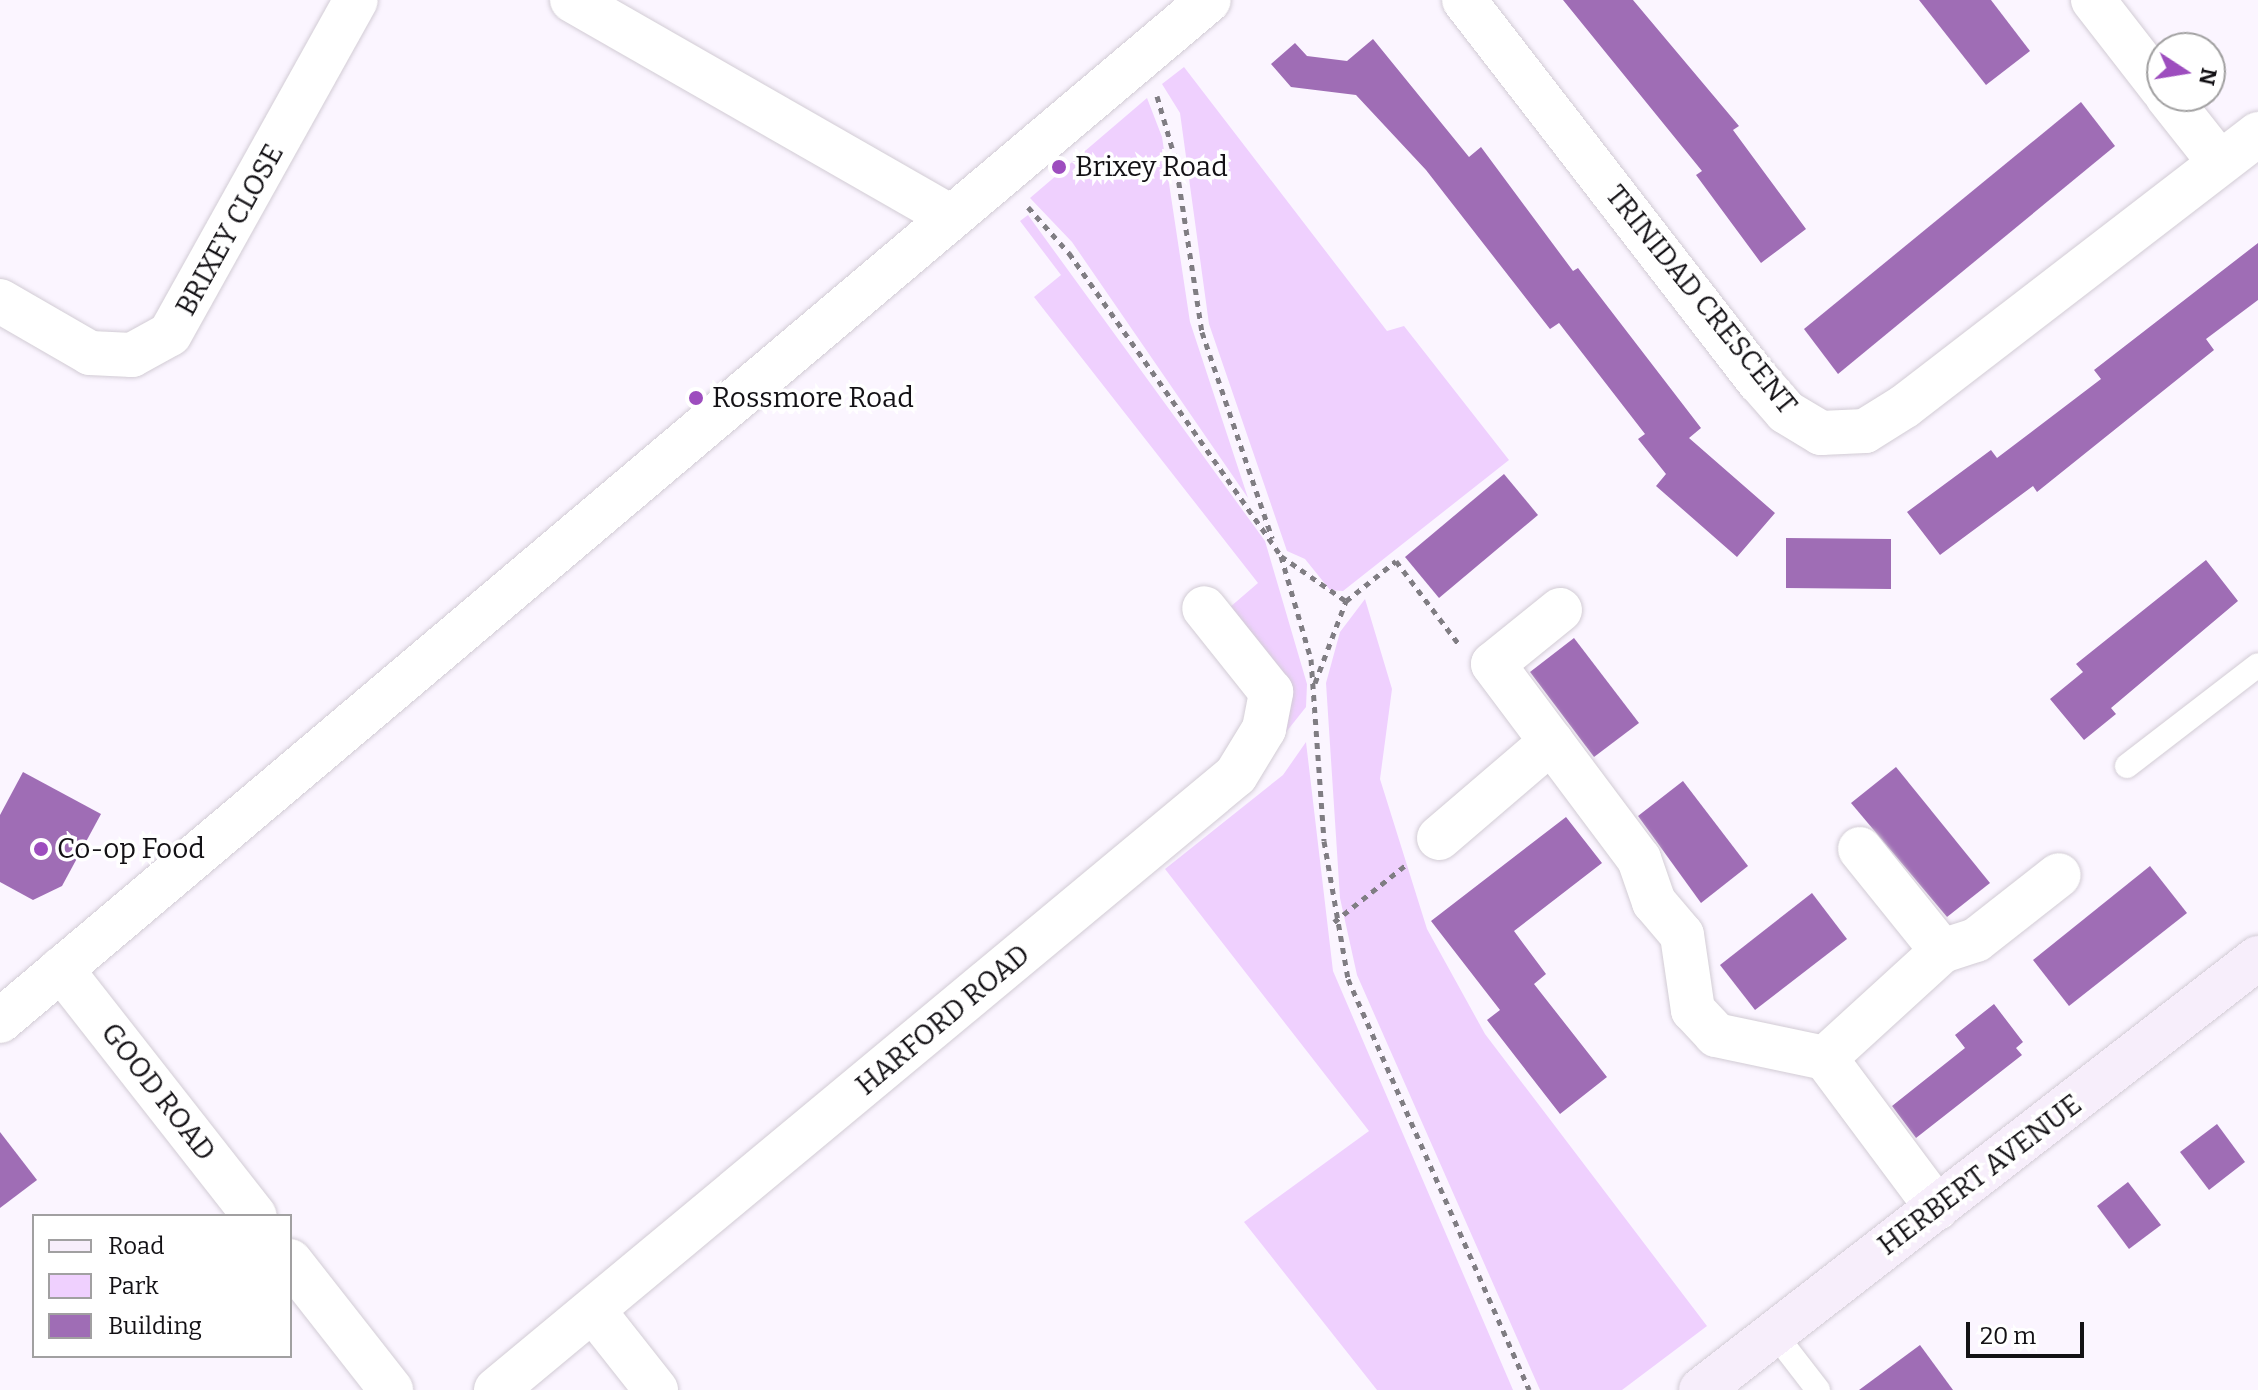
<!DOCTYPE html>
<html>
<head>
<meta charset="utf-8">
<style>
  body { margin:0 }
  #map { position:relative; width:2258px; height:1390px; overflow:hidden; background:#fbf5ff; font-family:Bitter,serif }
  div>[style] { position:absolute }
  .green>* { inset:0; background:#efd0fe }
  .building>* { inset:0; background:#9f6db5 }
  .path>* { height:5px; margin-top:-2.5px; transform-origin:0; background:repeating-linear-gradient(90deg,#807d83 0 6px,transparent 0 12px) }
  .roads { filter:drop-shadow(0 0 2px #d2ccd5) drop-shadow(0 0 2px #d2ccd5) }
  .lane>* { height:24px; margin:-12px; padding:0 12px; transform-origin:12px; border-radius:12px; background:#fff }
  .street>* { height:44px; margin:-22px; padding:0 22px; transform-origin:22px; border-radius:22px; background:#fff }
  .secondary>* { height:44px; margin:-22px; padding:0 22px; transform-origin:22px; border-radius:22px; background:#f7eefb }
  .dots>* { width:22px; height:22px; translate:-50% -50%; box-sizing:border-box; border:4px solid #fff; border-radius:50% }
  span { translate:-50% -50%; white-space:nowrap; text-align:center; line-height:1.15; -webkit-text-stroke:7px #fff; paint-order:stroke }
  .poi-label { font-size:28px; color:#131115 }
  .left { translate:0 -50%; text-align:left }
  .street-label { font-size:28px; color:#131115 }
  .legend { position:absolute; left:32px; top:1214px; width:260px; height:144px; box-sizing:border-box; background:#fff; border:2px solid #a1a0a1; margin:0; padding:10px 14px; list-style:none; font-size:24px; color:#131115 }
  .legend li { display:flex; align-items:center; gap:16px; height:40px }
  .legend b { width:40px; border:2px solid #a1a0a1 }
  .north { position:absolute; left:2146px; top:32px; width:80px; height:80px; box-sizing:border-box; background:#fff; border:2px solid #a1a0a1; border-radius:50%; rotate:102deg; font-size:22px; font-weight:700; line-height:32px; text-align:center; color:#131115 }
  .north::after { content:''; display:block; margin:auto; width:28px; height:36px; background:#9d4dbe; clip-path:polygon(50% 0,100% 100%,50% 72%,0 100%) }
  .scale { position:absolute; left:1966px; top:1322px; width:118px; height:36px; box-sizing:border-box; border:4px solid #131115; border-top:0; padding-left:10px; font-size:24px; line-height:28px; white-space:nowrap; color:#131115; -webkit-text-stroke:6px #fff; paint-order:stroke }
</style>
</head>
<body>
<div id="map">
  <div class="green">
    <i style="clip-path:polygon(1184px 67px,1387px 331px,1404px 326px,1509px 460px,1343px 591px,1330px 590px,1305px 559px,1287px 551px,1209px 324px,1180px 113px,1162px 84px)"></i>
    <i style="clip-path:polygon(1147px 98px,1162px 137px,1190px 322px,1248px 498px,1072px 242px,1030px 198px)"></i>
    <i style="clip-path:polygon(1028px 215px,1265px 541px,1307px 684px,1306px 707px,1279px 741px,1222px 614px,1258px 583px,1034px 297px,1061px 275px,1020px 221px)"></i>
    <i style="clip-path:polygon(1365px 599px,1392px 689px,1380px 779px,1427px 929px,1485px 1034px,1707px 1326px,1622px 1390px,1540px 1390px,1357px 975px,1340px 898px,1326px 683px,1340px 632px)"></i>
    <i style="clip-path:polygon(1306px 742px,1333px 971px,1513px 1390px,1377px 1390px,1244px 1222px,1369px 1131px,1165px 869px,1283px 775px)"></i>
  </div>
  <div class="building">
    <i style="clip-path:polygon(1563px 0,1633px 0,1739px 126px,1733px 130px,1806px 229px,1761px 263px,1696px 175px,1702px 171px)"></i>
    <i style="clip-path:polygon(1919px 0,1991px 0,2030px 51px,1986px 85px)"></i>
    <i style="clip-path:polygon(1373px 39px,1469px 157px,1481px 147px,1573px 271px,1578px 268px,1701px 428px,1689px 438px,1775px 513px,1737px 557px,1656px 486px,1666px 474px,1638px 439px,1645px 434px,1559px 323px,1550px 329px,1426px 170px,1356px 95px,1291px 87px,1271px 64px,1295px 43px,1307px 56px,1347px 61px)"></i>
    <i style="clip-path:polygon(2081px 102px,2115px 146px,1838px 374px,1804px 329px)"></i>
    <i style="clip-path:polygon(2258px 243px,2258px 300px,2206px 339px,2214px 350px,2037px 492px,2033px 486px,1940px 555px,1907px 512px,1991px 450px,1997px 458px,2101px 379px,2094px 370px)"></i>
    <i style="clip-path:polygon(1504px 474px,1538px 515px,1439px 598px,1405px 557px)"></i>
    <i style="clip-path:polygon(1786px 538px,1891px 539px,1891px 589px,1786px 588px)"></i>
    <i style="clip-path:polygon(2206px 560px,2238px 601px,2111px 708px,2116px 714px,2084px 740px,2050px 699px,2083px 672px,2076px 664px)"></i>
    <i style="clip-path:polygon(1574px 638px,1639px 723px,1594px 757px,1530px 672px)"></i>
    <i style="clip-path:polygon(1896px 767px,1990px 883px,1947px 917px,1851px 803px)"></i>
    <i style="clip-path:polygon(23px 772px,101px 814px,62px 886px,33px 900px,0 882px,0 815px)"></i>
    <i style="clip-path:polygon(1683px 781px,1748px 866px,1701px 903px,1638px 816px)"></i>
    <i style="clip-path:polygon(1566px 817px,1602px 863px,1514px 931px,1546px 974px,1534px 984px,1607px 1077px,1560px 1114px,1487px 1020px,1500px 1010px,1431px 921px)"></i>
    <i style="clip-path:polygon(2150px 866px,2187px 913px,2069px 1006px,2033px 960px)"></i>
    <i style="clip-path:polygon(1812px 893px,1847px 939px,1755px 1010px,1720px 965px)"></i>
    <i style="clip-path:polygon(1994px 1004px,2023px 1042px,2016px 1048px,2022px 1055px,1916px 1138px,1892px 1106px,1965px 1048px,1955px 1035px)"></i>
    <i style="clip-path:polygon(2217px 1124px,2245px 1162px,2209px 1190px,2180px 1152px)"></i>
    <i style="clip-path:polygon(0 1132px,37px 1180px,0 1208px)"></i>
    <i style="clip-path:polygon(2128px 1182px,2161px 1225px,2129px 1249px,2097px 1206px)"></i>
    <i style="clip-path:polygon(1920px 1345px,1953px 1390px,1859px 1390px)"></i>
  </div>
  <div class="path">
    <i style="left:1157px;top:96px;width:65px;rotate:73.8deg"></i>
    <i style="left:1175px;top:158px;width:176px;rotate:81.2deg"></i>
    <i style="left:1202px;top:332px;width:218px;rotate:71.2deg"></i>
    <i style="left:1028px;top:207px;width:62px;rotate:48.3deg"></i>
    <i style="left:1069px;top:253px;width:370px;rotate:55deg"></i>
    <i style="left:1281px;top:556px;width:107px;rotate:73.8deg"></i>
    <i style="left:1311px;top:659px;width:182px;rotate:85.9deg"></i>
    <i style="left:1324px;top:841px;width:140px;rotate:80.1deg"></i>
    <i style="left:1348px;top:979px;width:449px;rotate:66.2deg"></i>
    <i style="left:1281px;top:556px;width:79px;rotate:34.7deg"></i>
    <i style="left:1315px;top:683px;width:88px;rotate:-69.3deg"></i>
    <i style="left:1346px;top:601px;width:64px;rotate:-38.7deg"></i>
    <i style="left:1396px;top:561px;width:103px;rotate:52.9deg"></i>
    <i style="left:1334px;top:922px;width:93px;rotate:-38.5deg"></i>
  </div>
  <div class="roads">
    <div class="lane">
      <i style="left:2127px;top:766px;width:165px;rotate:-37.6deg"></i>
      <i style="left:1774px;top:1333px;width:72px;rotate:52.3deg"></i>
    </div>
    <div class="street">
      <i style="left:572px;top:0;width:431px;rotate:29.8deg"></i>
      <i style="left:1464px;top:0;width:482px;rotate:52.3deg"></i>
      <i style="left:1759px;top:381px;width:41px;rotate:48.9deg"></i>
      <i style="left:1786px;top:412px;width:41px;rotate:31deg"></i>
      <i style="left:1821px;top:433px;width:44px;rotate:-2.6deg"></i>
      <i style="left:1865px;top:431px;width:47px;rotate:-32deg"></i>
      <i style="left:1905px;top:406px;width:446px;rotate:-37.6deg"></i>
      <i style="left:2093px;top:0;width:113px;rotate:52.2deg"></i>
      <i style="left:2167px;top:96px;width:85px;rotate:51.7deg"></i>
      <i style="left:0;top:301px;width:104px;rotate:30deg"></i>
      <i style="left:90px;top:353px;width:42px;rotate:2.7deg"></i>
      <i style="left:132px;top:355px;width:43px;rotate:-28.9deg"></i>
      <i style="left:170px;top:334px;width:382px;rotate:-60.9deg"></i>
      <i style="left:1560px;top:610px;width:86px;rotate:141.1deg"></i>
      <i style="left:1493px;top:664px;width:244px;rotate:53.2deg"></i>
      <i style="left:1639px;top:859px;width:46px;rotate:70.8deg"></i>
      <i style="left:1654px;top:902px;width:43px;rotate:49.7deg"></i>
      <i style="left:1682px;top:935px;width:76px;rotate:81.7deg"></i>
      <i style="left:1693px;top:1010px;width:34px;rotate:47deg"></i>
      <i style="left:1716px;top:1035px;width:111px;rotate:11.9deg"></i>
      <i style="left:1439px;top:838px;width:148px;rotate:-40.6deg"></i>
      <i style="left:1860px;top:849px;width:131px;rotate:51.2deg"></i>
      <i style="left:61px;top:969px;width:314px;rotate:51.9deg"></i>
      <i style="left:0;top:1021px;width:1582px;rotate:-40.18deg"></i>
      <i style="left:1937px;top:1208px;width:187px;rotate:-126.7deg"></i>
      <i style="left:1825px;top:1058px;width:159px;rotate:-42.4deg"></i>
      <i style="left:1942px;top:951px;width:36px;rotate:-18deg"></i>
      <i style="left:1976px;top:940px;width:105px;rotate:-38.1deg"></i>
      <i style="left:290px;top:1261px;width:164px;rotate:51.9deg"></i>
      <i style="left:596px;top:1314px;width:97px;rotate:51.7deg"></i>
      <i style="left:496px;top:1390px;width:962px;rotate:-39.73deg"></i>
      <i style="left:1236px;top:775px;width:54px;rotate:-58.7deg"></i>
      <i style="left:1264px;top:729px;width:38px;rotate:-79deg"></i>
      <i style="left:1271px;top:692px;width:107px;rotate:-128.6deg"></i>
    </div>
    <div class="secondary">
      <i style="left:1701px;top:1390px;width:705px;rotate:-37.8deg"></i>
    </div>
  </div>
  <div class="dots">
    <i style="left:1059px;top:167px;background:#9d4dbe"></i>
    <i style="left:696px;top:398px;background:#9d4dbe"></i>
    <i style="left:41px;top:849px;background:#9d4dbe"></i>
  </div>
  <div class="poi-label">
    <span class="left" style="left:1075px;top:167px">Brixey Road</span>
    <span class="left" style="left:712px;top:398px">Rossmore Road</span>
    <span class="left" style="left:57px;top:849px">Co-op Food</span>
  </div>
  <div class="street-label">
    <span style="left:230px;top:230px;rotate:-61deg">BRIXEY CLOSE</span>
    <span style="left:1701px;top:300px;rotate:51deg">TRINIDAD CRESCENT</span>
    <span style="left:943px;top:1020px;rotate:-40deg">HARFORD ROAD</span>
    <span style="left:158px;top:1092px;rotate:52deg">GOOD ROAD</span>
    <span style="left:1980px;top:1175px;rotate:-37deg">HERBERT AVENUE</span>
  </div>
  <ul class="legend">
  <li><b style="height:10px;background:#f7eefb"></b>Road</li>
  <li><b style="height:22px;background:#efd0fe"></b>Park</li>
  <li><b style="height:22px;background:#9f6db5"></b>Building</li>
  </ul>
  <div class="north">N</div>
  <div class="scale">20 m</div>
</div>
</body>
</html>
